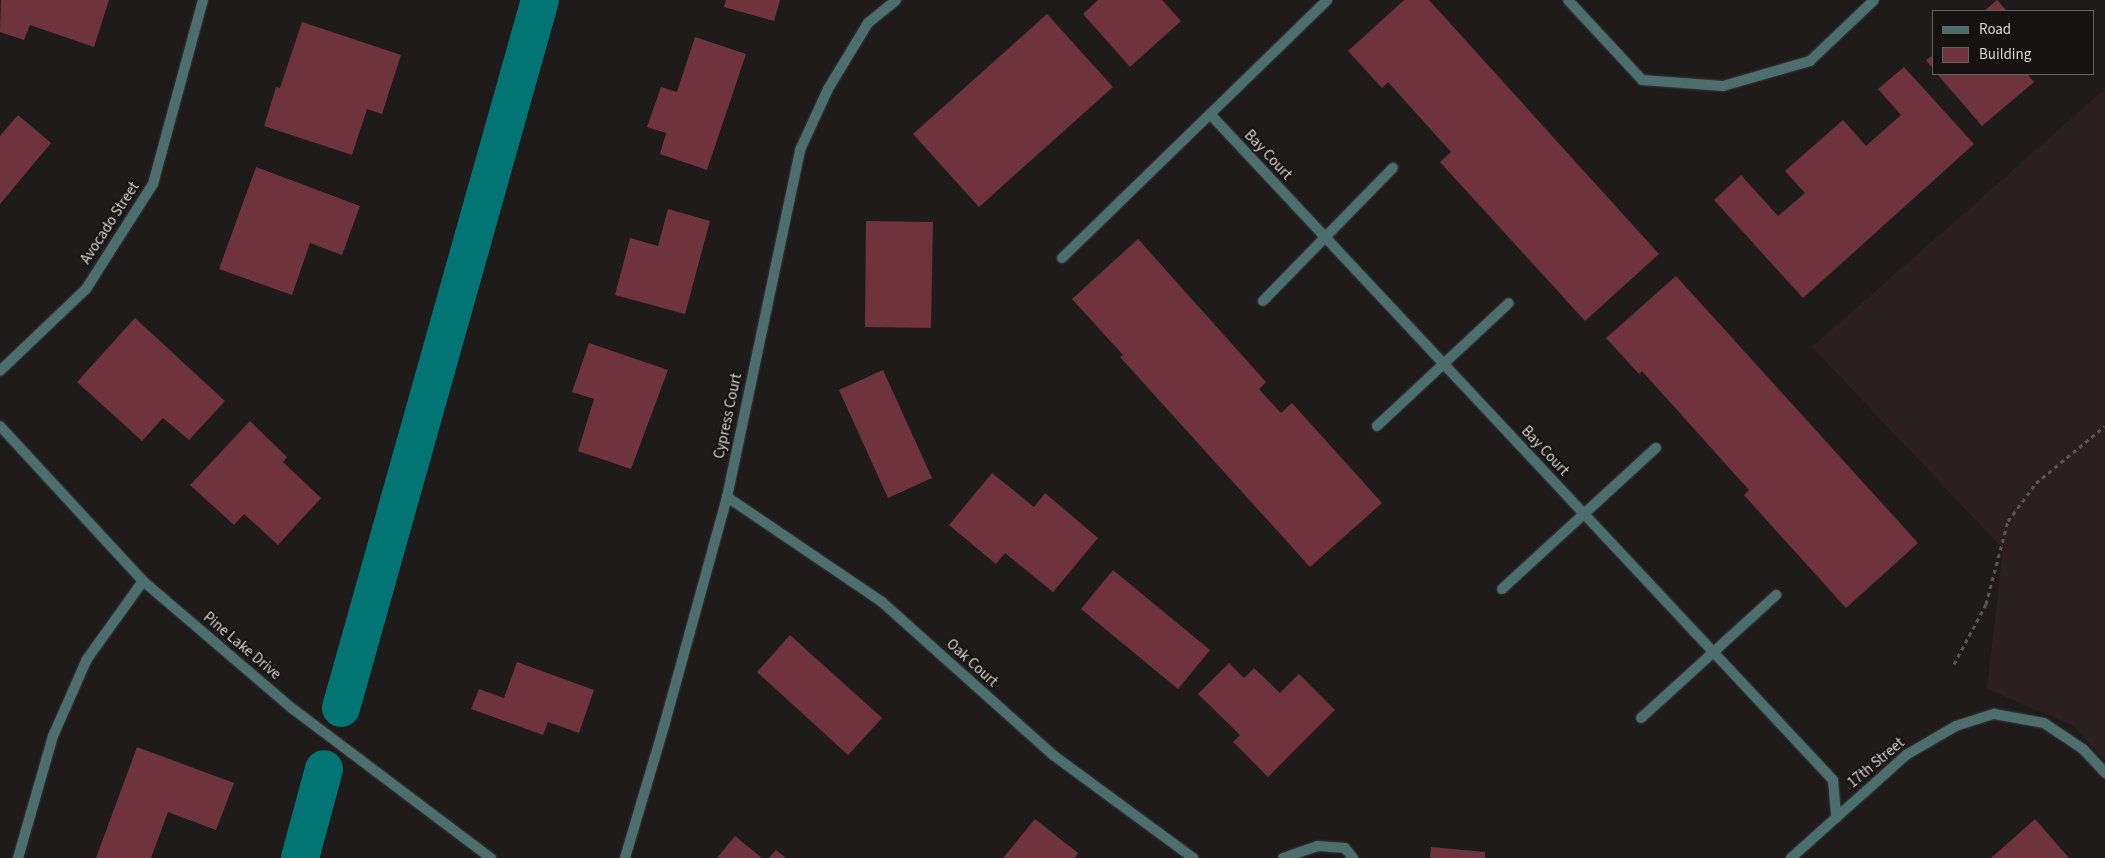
<!DOCTYPE html>
<html>
<head>
<meta charset="utf-8">
<style>
  body { margin:0 }
  #map { position:relative; width:2105px; height:858px; overflow:hidden; background:#1f1b1b; font-family:"Source Sans 3",sans-serif }
  div>[style] { position:absolute }
  .built>* { inset:0; background:#2b1f21 }
  .canal>* { height:38px; margin:-19px; padding:0 19px; transform-origin:19px; border-radius:19px; background:#017473 }
  .building>* { inset:0; background:#6f333e }
  .path>* { height:3px; margin-top:-1.5px; transform-origin:0; background:repeating-linear-gradient(90deg,#595555 0 4px,transparent 0 8px) }
  .roads { filter:drop-shadow(0 0 1px #393535) drop-shadow(0 0 1px #393535) }
  .lane>* { height:10px; margin:-5px; padding:0 5px; transform-origin:5px; border-radius:5px; background:#4c6e6d }
  .street>* { height:10px; margin:-5px; padding:0 5px; transform-origin:5px; border-radius:5px; background:#4c6e6d }
  span { translate:-50% -50%; white-space:nowrap; text-align:center; line-height:1.15; -webkit-text-stroke:4px #161212; paint-order:stroke }
  .street-label { font-size:15px; color:#dad7d7 }
  .legend { position:absolute; left:1932px; top:10px; width:162px; height:65px; box-sizing:border-box; background:#161212; border:1px solid #646161; margin:0; padding:6px 9px; list-style:none; font-size:15px; color:#dad7d7 }
  .legend li { display:flex; align-items:center; gap:10px; height:25px }
  .legend b { width:25px; border:1px solid #646161 }
</style>
</head>
<body>
<div id="map">
  <div class="built">
    <i style="clip-path:polygon(2105px 89px,2105px 761px,2074px 726px,1987px 689px,2003px 549px,1812px 347px)"></i>
  </div>
  <div class="canal">
    <i style="left:341px;top:708px;width:735px;rotate:-74.3deg"></i>
    <i style="left:300px;top:858px;width:92px;rotate:-74.9deg"></i>
  </div>
  <div class="building">
    <i style="clip-path:polygon(1px 0,109px 0,94px 47px,30px 25px,24px 40px,0 32px)"></i>
    <i style="clip-path:polygon(726px 0,780px 0,774px 21px,724px 7px)"></i>
    <i style="clip-path:polygon(1098px 0,1162px 0,1181px 21px,1130px 67px,1083px 14px)"></i>
    <i style="clip-path:polygon(1404px 0,1429px 0,1659px 254px,1585px 321px,1440px 162px,1451px 152px,1388px 82px,1382px 88px,1348px 51px)"></i>
    <i style="clip-path:polygon(1997px 0,2007px 11px,1984px 11px)"></i>
    <i style="clip-path:polygon(1047px 14px,1113px 87px,979px 207px,913px 134px)"></i>
    <i style="clip-path:polygon(302px 22px,401px 55px,382px 114px,367px 109px,352px 155px,264px 126px,276px 87px,280px 88px)"></i>
    <i style="clip-path:polygon(695px 37px,746px 54px,707px 170px,660px 154px,666px 133px,647px 127px,661px 87px,677px 92px)"></i>
    <i style="clip-path:polygon(1934px 54px,1934px 70px,1926px 60px)"></i>
    <i style="clip-path:polygon(1904px 67px,1974px 144px,1803px 298px,1714px 200px,1741px 175px,1778px 216px,1805px 193px,1785px 171px,1843px 120px,1866px 146px,1901px 115px,1878px 89px)"></i>
    <i style="clip-path:polygon(1937px 74px,2027px 74px,2034px 82px,1982px 126px)"></i>
    <i style="clip-path:polygon(18px 115px,51px 143px,0 204px,0 136px)"></i>
    <i style="clip-path:polygon(256px 167px,360px 206px,342px 255px,310px 243px,292px 295px,219px 269px)"></i>
    <i style="clip-path:polygon(668px 209px,710px 221px,685px 314px,615px 295px,630px 238px,658px 246px)"></i>
    <i style="clip-path:polygon(866px 221px,933px 222px,931px 328px,865px 327px)"></i>
    <i style="clip-path:polygon(1138px 239px,1266px 382px,1259px 389px,1281px 413px,1292px 403px,1382px 503px,1310px 567px,1120px 357px,1123px 355px,1072px 299px)"></i>
    <i style="clip-path:polygon(1676px 276px,1918px 543px,1846px 608px,1744px 495px,1749px 490px,1642px 371px,1639px 374px,1606px 338px)"></i>
    <i style="clip-path:polygon(135px 318px,225px 401px,189px 440px,163px 418px,142px 441px,77px 382px)"></i>
    <i style="clip-path:polygon(589px 343px,668px 370px,631px 469px,578px 451px,594px 399px,572px 392px)"></i>
    <i style="clip-path:polygon(883px 370px,932px 478px,888px 498px,839px 390px)"></i>
    <i style="clip-path:polygon(250px 421px,287px 457px,283px 462px,321px 498px,278px 545px,244px 514px,234px 525px,190px 485px)"></i>
    <i style="clip-path:polygon(992px 473px,1034px 507px,1045px 493px,1098px 538px,1053px 592px,1005px 553px,996px 564px,949px 525px)"></i>
    <i style="clip-path:polygon(1113px 570px,1210px 650px,1178px 689px,1081px 609px)"></i>
    <i style="clip-path:polygon(790px 635px,882px 718px,848px 755px,757px 672px)"></i>
    <i style="clip-path:polygon(517px 662px,594px 690px,579px 733px,548px 722px,543px 735px,471px 709px,479px 689px,504px 698px)"></i>
    <i style="clip-path:polygon(1229px 663px,1244px 678px,1254px 668px,1280px 693px,1299px 674px,1335px 710px,1268px 777px,1233px 742px,1240px 735px,1198px 694px)"></i>
    <i style="clip-path:polygon(137px 747px,234px 783px,216px 830px,168px 812px,151px 858px,96px 858px)"></i>
    <i style="clip-path:polygon(1035px 819px,1078px 853px,1075px 858px,1003px 858px)"></i>
    <i style="clip-path:polygon(2035px 819px,2069px 858px,1991px 858px)"></i>
    <i style="clip-path:polygon(735px 836px,762px 858px,717px 858px)"></i>
    <i style="clip-path:polygon(1431px 847px,1485px 852px,1485px 858px,1430px 858px)"></i>
    <i style="clip-path:polygon(776px 850px,786px 858px,769px 858px)"></i>
  </div>
  <div class="path">
    <i style="left:1954px;top:664px;width:68px;rotate:-61.9deg"></i>
    <i style="left:1986px;top:604px;width:86px;rotate:-75.2deg"></i>
    <i style="left:2008px;top:521px;width:47px;rotate:-53.6deg"></i>
    <i style="left:2036px;top:483px;width:89px;rotate:-39.6deg"></i>
  </div>
  <div class="roads">
    <div class="lane">
      <i style="left:1210px;top:114px;width:912px;rotate:46.91deg"></i>
      <i style="left:1833px;top:780px;width:38px;rotate:85deg"></i>
      <i style="left:1062px;top:258px;width:370px;rotate:-44.2deg"></i>
      <i style="left:1263px;top:301px;width:186px;rotate:-45.7deg"></i>
      <i style="left:1377px;top:426px;width:180px;rotate:-43deg"></i>
      <i style="left:1502px;top:589px;width:209px;rotate:-42.5deg"></i>
      <i style="left:1641px;top:718px;width:183px;rotate:-42.3deg"></i>
    </div>
    <div class="street">
      <i style="left:1568px;top:0;width:109px;rotate:47.2deg"></i>
      <i style="left:1642px;top:80px;width:81px;rotate:4.2deg"></i>
      <i style="left:1723px;top:86px;width:91px;rotate:-16deg"></i>
      <i style="left:1810px;top:61px;width:88px;rotate:-43.6deg"></i>
      <i style="left:0;top:371px;width:119px;rotate:-43.6deg"></i>
      <i style="left:86px;top:289px;width:125px;rotate:-57.5deg"></i>
      <i style="left:153px;top:184px;width:191px;rotate:-74.8deg"></i>
      <i style="left:0;top:426px;width:211px;rotate:47.3deg"></i>
      <i style="left:143px;top:581px;width:197px;rotate:40.5deg"></i>
      <i style="left:293px;top:709px;width:248px;rotate:37deg"></i>
      <i style="left:727px;top:497px;width:187px;rotate:34.1deg"></i>
      <i style="left:882px;top:602px;width:229px;rotate:41.8deg"></i>
      <i style="left:1053px;top:755px;width:174px;rotate:36.3deg"></i>
      <i style="left:18px;top:858px;width:127px;rotate:-74deg"></i>
      <i style="left:53px;top:736px;width:84px;rotate:-66.2deg"></i>
      <i style="left:87px;top:659px;width:96px;rotate:-54.3deg"></i>
      <i style="left:625px;top:858px;width:138px;rotate:-73.5deg"></i>
      <i style="left:664px;top:726px;width:238px;rotate:-74.6deg"></i>
      <i style="left:727px;top:497px;width:355px;rotate:-78.1deg"></i>
      <i style="left:800px;top:150px;width:67px;rotate:-65.3deg"></i>
      <i style="left:828px;top:89px;width:77px;rotate:-58.8deg"></i>
      <i style="left:868px;top:23px;width:36px;rotate:-39deg"></i>
      <i style="left:1283px;top:858px;width:36px;rotate:-19deg"></i>
      <i style="left:1317px;top:846px;width:28px;rotate:4deg"></i>
      <i style="left:1345px;top:848px;width:13px;rotate:51deg"></i>
      <i style="left:1791px;top:858px;width:154px;rotate:-41.8deg"></i>
      <i style="left:1906px;top:755px;width:58px;rotate:-30.1deg"></i>
      <i style="left:1956px;top:726px;width:40px;rotate:-18deg"></i>
      <i style="left:1994px;top:714px;width:51px;rotate:10.2deg"></i>
      <i style="left:2044px;top:723px;width:47px;rotate:33.7deg"></i>
      <i style="left:2083px;top:749px;width:33px;rotate:47deg"></i>
    </div>
  </div>
  <div class="street-label">
    <span style="left:1268px;top:155px;rotate:47deg">Bay Court</span>
    <span style="left:110px;top:223px;rotate:-57deg">Avocado Street</span>
    <span style="left:728px;top:416px;rotate:-78deg">Cypress Court</span>
    <span style="left:1545px;top:451px;rotate:47deg">Bay Court</span>
    <span style="left:242px;top:646px;rotate:40deg">Pine Lake Drive</span>
    <span style="left:972px;top:663px;rotate:42deg">Oak Court</span>
    <span style="left:1876px;top:763px;rotate:-40deg">17th Street</span>
  </div>
  <ul class="legend">
  <li><b style="height:6px;background:#4c6e6d"></b>Road</li>
  <li><b style="height:14px;background:#6f333e"></b>Building</li>
  </ul>
</div>
</body>
</html>
